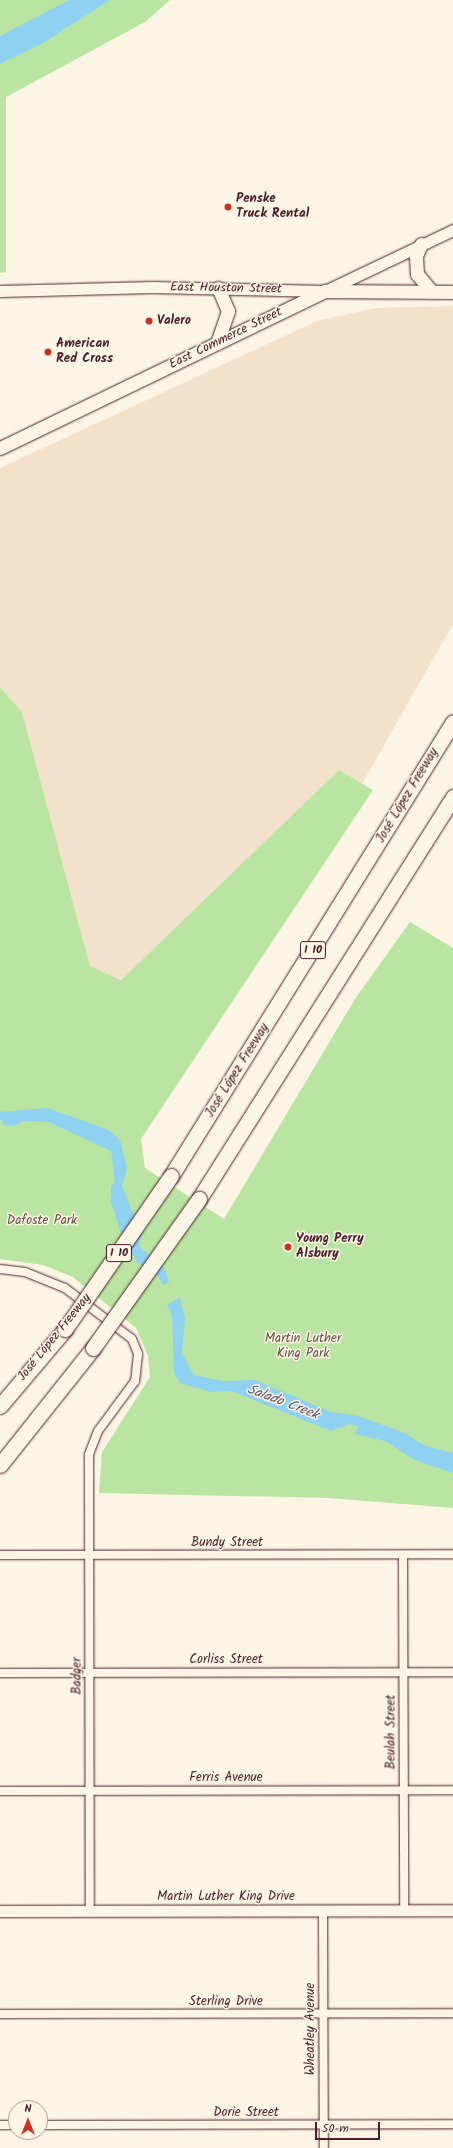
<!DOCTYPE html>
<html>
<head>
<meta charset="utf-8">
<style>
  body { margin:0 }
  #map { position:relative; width:453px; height:2148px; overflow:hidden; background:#fcf5e5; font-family:Kalam,sans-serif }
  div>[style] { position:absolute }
  .built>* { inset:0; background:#f3e2cb }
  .green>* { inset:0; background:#bae4a1 }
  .water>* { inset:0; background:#8ed1f0 }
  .roads { filter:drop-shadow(0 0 1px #4a1f2b) drop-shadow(0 0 1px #4a1f2b) }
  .street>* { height:8px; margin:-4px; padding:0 4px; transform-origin:4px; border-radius:4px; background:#fcf5e5 }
  .secondary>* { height:11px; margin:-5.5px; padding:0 5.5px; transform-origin:5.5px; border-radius:5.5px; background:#fcf5e5 }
  .primary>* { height:13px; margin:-6.5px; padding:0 6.5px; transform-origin:6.5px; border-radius:6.5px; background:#fcf5e5 }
  .highway>* { height:15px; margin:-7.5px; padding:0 7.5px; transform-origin:7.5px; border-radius:7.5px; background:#fcf5e5 }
  .bridges { filter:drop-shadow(0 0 1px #4a1f2b) drop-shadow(0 0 1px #4a1f2b) }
  .highway-bridge>* { height:15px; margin:-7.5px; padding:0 7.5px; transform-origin:7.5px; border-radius:7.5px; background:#fcf5e5 }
  .dots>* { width:11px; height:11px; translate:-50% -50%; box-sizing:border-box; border:2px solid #fcf5e5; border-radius:50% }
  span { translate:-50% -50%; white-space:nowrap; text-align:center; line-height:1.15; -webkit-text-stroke:3px #fcf5e5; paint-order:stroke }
  .shield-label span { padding:1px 3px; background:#fcf5e5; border:1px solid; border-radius:3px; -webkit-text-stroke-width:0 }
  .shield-label { font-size:12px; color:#4a1f2b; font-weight:700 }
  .poi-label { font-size:13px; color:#4a1f2b; font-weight:700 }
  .left { translate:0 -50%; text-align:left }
  .street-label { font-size:13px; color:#4a1f2b }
  .park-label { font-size:13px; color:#665048 }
  .water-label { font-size:14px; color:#5e5466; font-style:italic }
  .north { position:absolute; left:8px; top:2100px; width:40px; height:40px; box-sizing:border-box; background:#fcf5e5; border:1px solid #b59f9b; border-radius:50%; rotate:0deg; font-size:11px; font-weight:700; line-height:16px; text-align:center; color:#4a1f2b }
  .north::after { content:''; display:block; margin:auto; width:14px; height:18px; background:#c8321e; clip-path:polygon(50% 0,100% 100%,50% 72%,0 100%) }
  .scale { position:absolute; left:315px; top:2122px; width:65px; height:18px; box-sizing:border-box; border:2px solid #4a1f2b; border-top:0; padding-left:5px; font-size:12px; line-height:14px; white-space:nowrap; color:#4a1f2b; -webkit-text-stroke:3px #fcf5e5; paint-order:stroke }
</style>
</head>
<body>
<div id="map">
  <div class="built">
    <i style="clip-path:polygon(453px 306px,453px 624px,362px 784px,339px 770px,121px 980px,90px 966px,22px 712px,0 687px,0 468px,317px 321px,375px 308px)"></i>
  </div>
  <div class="green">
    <i style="clip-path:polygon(0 0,170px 0,145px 22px,6px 97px,6px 272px,0 273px)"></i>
    <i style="clip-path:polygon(0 687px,22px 712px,90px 966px,121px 980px,339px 770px,373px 790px,141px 1139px,145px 1168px,224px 1219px,355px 999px,410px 922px,453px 948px,453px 1508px,329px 1498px,99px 1493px,102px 1452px,150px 1377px,148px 1356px,136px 1328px,73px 1277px,43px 1265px,0 1259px)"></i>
  </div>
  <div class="water">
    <i style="clip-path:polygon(69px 0,110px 0,43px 43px,0 64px,0 36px)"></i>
    <i style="clip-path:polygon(47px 1108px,109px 1130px,120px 1140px,127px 1169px,122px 1186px,142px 1235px,139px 1246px,165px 1269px,169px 1282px,163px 1285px,159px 1277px,136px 1261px,121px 1233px,111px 1202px,111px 1187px,115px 1181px,111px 1151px,49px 1122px,25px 1121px,13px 1126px,4px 1125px,0 1119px,0 1112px)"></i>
    <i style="clip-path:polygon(180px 1297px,185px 1318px,182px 1353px,194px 1375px,222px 1381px,255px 1380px,331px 1412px,358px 1416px,405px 1433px,423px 1445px,453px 1453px,453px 1473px,415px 1460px,385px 1441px,355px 1434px,358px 1426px,349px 1424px,331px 1431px,232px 1391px,211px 1392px,180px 1383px,174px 1373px,172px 1315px,167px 1305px)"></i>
  </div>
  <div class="roads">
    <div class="street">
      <i style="left:0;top:1269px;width:25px;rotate:7deg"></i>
      <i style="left:25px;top:1272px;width:43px;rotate:21.8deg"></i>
      <i style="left:65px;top:1288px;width:84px;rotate:37.3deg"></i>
      <i style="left:132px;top:1339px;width:16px;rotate:68deg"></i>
      <i style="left:138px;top:1354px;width:27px;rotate:96deg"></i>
      <i style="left:135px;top:1381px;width:62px;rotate:126.5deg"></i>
      <i style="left:98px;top:1431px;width:26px;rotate:111deg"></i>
      <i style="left:89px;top:1455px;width:456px;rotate:89.9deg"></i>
      <i style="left:0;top:1555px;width:453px;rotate:-0.1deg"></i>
      <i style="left:403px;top:1555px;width:355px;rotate:89.8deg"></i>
      <i style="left:0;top:1673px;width:453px;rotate:-0.1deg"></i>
      <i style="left:0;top:1791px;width:453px;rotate:-0.1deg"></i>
      <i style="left:323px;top:1910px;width:238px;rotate:89.8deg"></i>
      <i style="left:0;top:2014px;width:453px;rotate:-0.1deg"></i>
      <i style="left:0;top:2125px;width:16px"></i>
      <i style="left:40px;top:2125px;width:413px;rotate:-0.1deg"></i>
    </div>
    <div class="secondary">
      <i style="left:0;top:291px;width:152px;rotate:-1.5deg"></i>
      <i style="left:152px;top:287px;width:173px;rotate:1.3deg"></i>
      <i style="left:325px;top:291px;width:142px;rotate:-25.5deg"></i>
      <i style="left:0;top:1911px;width:453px;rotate:-0.1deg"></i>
    </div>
    <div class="primary">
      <i style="left:421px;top:244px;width:13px;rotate:113deg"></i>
      <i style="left:416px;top:256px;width:18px;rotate:87deg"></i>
      <i style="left:417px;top:274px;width:23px;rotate:50deg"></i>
      <i style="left:217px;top:343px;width:34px;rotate:-71deg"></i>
      <i style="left:228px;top:311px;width:25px;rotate:-113deg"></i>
      <i style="left:0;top:448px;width:361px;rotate:-25.8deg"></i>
      <i style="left:325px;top:291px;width:128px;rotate:0.4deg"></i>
    </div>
    <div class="highway">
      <i style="left:171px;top:1176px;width:534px;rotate:-58.15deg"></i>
      <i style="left:199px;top:1199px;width:476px;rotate:-57.7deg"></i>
      <i style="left:0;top:1406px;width:101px;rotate:-49.8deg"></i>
      <i style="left:0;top:1465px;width:149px;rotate:-51.5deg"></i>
    </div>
  </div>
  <div class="bridges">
    <div class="highway-bridge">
      <i style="left:65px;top:1329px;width:186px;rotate:-55.3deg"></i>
      <i style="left:93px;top:1348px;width:183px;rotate:-54.6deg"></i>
    </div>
  </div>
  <div class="dots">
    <i style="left:228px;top:207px;background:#c8321e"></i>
    <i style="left:149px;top:321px;background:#c8321e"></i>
    <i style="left:48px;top:352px;background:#c8321e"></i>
    <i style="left:288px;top:1247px;background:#c8321e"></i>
  </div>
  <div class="shield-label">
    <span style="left:313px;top:950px">I 10</span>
    <span style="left:119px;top:1253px">I 10</span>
  </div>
  <div class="poi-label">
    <span class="left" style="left:236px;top:207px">Penske<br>Truck Rental</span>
    <span class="left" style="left:157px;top:321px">Valero</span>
    <span class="left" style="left:56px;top:352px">American<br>Red Cross</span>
    <span class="left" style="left:296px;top:1247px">Young Perry<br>Alsbury</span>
  </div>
  <div class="street-label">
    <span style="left:226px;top:289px;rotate:1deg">East Houston Street</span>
    <span style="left:226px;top:339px;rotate:-26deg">East Commerce Street</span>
    <span style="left:408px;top:796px;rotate:-59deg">José López Freeway</span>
    <span style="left:238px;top:1071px;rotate:-58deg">José López Freeway</span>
    <span style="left:55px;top:1338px;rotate:-51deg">José López Freeway</span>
    <span style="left:227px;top:1543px">Bundy Street</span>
    <span style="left:226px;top:1660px">Corliss Street</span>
    <span style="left:78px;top:1676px;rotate:-90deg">Badger</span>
    <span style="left:392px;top:1732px;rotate:-90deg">Beulah Street</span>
    <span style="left:226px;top:1778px">Ferris Avenue</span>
    <span style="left:226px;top:1897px">Martin Luther King Drive</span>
    <span style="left:226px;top:2002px">Sterling Drive</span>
    <span style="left:311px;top:2029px;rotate:-90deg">Wheatley Avenue</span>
    <span style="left:246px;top:2113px">Dorie Street</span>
  </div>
  <div class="park-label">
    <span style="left:42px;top:1221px">Dafoste Park</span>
    <span style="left:303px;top:1347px">Martin Luther<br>King Park</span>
  </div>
  <div class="water-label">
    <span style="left:283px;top:1402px;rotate:21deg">Salado Creek</span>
  </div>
  <div class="north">N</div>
  <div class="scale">50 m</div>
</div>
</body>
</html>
